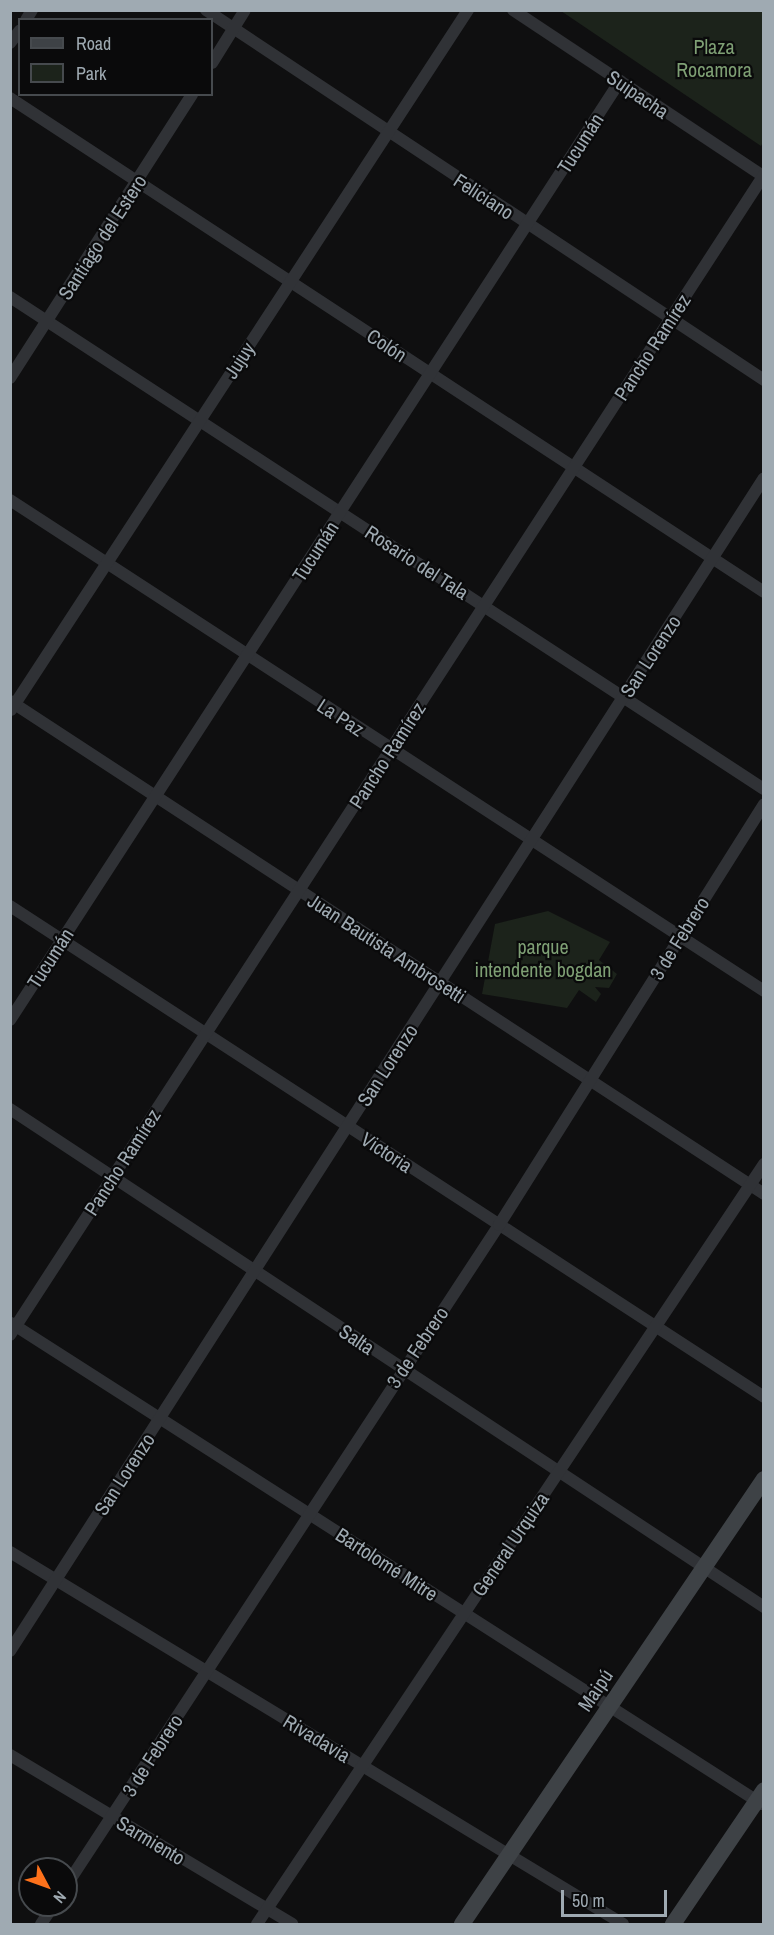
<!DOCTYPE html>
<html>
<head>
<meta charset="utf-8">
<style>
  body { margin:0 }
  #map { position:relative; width:774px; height:1935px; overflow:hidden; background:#0f0f10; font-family:"Archivo Narrow",sans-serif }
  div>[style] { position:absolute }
  .green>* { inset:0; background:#1c231b }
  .street>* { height:12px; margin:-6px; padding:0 6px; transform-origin:6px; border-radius:6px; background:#303236 }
  .secondary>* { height:16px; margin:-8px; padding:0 8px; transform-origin:8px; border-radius:8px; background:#3e4246 }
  span { translate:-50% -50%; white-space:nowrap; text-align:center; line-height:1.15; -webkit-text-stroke:4.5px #0a0a0b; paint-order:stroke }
  .park-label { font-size:20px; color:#7e9f74 }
  .street-label { font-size:20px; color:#9faab2 }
  .frame { position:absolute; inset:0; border:12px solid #9faab2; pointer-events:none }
  .legend { position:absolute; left:18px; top:18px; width:195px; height:78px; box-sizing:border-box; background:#0a0a0b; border:2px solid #464a4e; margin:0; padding:8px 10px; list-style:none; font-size:18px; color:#9faab2 }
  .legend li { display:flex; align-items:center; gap:12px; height:30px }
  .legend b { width:30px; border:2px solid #464a4e }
  .north { position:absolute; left:18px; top:1857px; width:60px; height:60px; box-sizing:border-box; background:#0a0a0b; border:2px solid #464a4e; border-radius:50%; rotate:131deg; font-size:16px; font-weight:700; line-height:24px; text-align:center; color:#9faab2 }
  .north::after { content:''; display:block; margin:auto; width:21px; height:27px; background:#fd711b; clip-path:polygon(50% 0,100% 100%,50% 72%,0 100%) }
  .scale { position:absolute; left:561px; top:1890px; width:106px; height:27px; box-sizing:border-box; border:3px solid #9faab2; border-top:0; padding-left:8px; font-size:18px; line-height:21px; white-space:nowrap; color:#9faab2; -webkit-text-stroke:4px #0a0a0b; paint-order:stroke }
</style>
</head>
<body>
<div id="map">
  <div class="green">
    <i style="clip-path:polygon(561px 11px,763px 11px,763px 142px,761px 146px)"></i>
    <i style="clip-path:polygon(548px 911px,610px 942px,599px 960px,617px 974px,609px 988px,595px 987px,601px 994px,596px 1002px,579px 990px,567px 1008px,482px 994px,495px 924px)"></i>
  </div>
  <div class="street">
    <i style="left:206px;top:10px;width:670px;rotate:33.55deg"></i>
    <i style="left:513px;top:10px;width:301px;rotate:33.6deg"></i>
    <i style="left:26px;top:20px;width:12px;rotate:-59deg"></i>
    <i style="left:10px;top:43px;width:16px;rotate:-52deg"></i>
    <i style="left:212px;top:63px;width:62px;rotate:-58.1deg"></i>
    <i style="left:10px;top:98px;width:901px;rotate:33.23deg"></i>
    <i style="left:10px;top:297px;width:900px;rotate:33.13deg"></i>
    <i style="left:10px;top:378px;width:337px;rotate:-57.3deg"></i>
    <i style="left:10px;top:500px;width:900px;rotate:33.07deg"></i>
    <i style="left:10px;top:701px;width:901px;rotate:33.18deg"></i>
    <i style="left:11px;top:710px;width:836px;rotate:-56.86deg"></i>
    <i style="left:10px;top:906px;width:900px;rotate:33.07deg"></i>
    <i style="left:10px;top:1020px;width:1120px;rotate:-56.99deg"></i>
    <i style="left:10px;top:1109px;width:904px;rotate:33.44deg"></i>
    <i style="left:11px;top:1323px;width:892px;rotate:32.64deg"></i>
    <i style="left:10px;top:1335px;width:1384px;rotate:-56.98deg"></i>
    <i style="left:10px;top:1552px;width:717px;rotate:31.25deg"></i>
    <i style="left:10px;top:1651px;width:1394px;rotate:-57.27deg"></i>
    <i style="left:10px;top:1755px;width:329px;rotate:30.9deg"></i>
    <i style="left:66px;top:1886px;width:790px;rotate:-56.77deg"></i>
    <i style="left:499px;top:1225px;width:497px;rotate:-57.8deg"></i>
    <i style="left:41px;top:1924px;width:23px;rotate:-56deg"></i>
    <i style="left:257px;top:1924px;width:914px;rotate:-56.29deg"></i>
  </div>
  <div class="secondary">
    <i style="left:462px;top:1924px;width:538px;rotate:-55.84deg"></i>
    <i style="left:673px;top:1924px;width:162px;rotate:-55.8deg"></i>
  </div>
  <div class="park-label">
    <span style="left:714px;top:58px">Plaza<br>Rocamora</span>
    <span style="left:543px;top:958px">parque<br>intendente bogdan</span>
  </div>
  <div class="street-label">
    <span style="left:638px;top:94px;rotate:34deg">Suipacha</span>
    <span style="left:580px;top:143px;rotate:-57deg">Tucumán</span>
    <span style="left:484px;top:196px;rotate:33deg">Feliciano</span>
    <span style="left:102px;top:237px;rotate:-57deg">Santiago del Estero</span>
    <span style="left:387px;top:345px;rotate:33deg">Colón</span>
    <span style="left:652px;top:347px;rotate:-57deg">Pancho Ramírez</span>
    <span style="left:239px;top:360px;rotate:-57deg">Jujuy</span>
    <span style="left:315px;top:551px;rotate:-57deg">Tucumán</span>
    <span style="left:417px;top:562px;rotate:33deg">Rosario del Tala</span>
    <span style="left:650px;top:656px;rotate:-57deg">San Lorenzo</span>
    <span style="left:341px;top:717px;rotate:33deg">La Paz</span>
    <span style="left:387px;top:755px;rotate:-57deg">Pancho Ramírez</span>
    <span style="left:679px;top:938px;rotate:-58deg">3 de Febrero</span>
    <span style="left:387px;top:948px;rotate:33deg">Juan Bautista Ambrosetti</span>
    <span style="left:50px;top:958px;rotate:-57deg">Tucumán</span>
    <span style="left:387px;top:1065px;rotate:-57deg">San Lorenzo</span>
    <span style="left:387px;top:1152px;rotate:33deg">Victoria</span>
    <span style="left:122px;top:1162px;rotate:-57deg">Pancho Ramírez</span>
    <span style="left:357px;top:1339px;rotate:34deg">Salta</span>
    <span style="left:417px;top:1347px;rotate:-56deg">3 de Febrero</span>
    <span style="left:124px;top:1474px;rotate:-57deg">San Lorenzo</span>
    <span style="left:510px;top:1544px;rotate:-56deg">General Urquiza</span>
    <span style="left:387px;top:1564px;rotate:33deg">Bartolomé Mitre</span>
    <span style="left:595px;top:1690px;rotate:-56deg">Maipú</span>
    <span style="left:317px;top:1738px;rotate:31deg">Rivadavia</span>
    <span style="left:152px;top:1755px;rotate:-57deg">3 de Febrero</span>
    <span style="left:151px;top:1840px;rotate:31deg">Sarmiento</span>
  </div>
  <div class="frame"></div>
  <ul class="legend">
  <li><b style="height:8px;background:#3e4246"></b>Road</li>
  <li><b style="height:16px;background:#1c231b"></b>Park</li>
  </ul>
  <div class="north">N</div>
  <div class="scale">50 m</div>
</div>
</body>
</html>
